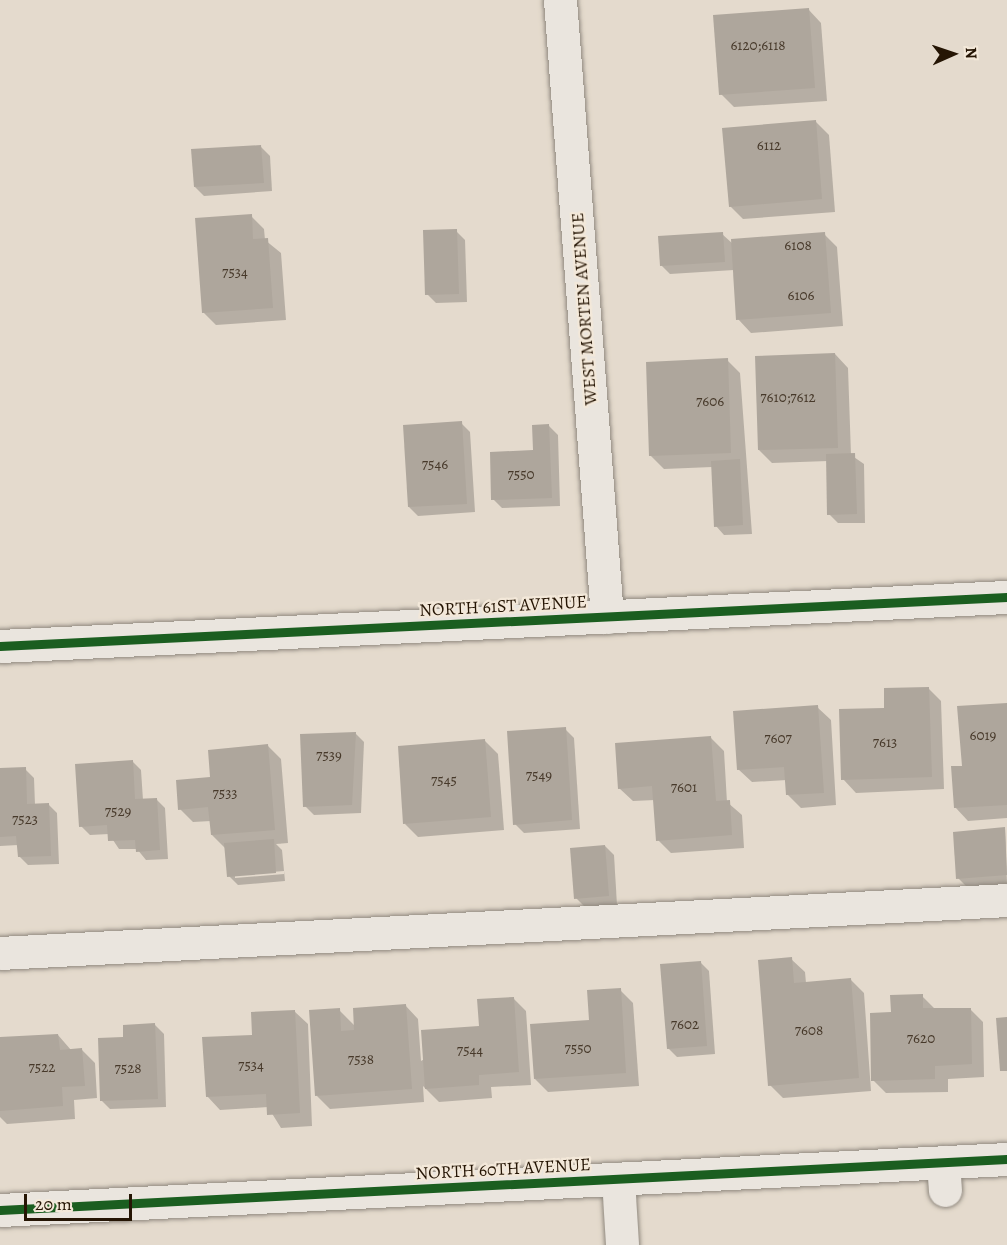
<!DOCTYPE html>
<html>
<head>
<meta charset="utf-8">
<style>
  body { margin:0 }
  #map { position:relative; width:1007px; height:1245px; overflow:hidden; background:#e4dacd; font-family:Alegreya,serif }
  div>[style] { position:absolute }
  .shadow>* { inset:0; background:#0003 }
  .building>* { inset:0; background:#aea69c }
  .roads { filter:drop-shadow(0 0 2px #90897f) drop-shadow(0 0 2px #90897f) }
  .minor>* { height:33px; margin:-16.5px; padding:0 16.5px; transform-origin:16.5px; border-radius:16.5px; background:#eae5de }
  .cycleway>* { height:9px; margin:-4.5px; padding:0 4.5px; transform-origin:4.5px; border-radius:4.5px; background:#1b5e20 }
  span { translate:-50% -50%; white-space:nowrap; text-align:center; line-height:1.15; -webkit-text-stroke:4.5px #f3e8d9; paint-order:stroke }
  .number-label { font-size:15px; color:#47392a }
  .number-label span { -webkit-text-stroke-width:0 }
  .street-label { font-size:18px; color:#251504 }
  .north { position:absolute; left:923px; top:24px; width:60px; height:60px; -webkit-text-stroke:4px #f3e8d9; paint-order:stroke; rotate:87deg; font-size:16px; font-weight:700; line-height:24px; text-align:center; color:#251504 }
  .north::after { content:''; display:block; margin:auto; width:21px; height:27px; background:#251504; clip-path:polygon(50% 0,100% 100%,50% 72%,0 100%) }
  .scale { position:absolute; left:24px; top:1194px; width:108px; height:27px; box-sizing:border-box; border:3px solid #251504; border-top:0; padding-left:8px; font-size:18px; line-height:21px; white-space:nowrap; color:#251504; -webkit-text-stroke:4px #f3e8d9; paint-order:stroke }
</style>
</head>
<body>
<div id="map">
  <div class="shadow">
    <i style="clip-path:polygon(808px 9px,821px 23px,827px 101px,734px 107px,721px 94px)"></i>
    <i style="clip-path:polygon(816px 122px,829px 135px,835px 212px,743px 219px,730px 206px)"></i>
    <i style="clip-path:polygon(261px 147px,270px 156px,272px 191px,204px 196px,195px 187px)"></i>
    <i style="clip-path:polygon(251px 216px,264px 229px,265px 240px,281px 253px,286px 320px,216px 325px,203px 312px)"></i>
    <i style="clip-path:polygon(456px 231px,465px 240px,467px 302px,436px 303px,427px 294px)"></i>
    <i style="clip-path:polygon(722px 234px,733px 244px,824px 234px,837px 247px,843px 326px,751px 333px,738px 319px,734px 270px,670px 274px,661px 265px)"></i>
    <i style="clip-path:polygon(835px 354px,848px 368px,851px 455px,864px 464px,865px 523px,838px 523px,829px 514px,828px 461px,772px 463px,759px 450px)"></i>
    <i style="clip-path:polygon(727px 360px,740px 373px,752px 534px,724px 535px,716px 526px,712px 467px,664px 469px,650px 455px)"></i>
    <i style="clip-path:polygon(461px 423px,470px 432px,475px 512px,418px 516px,409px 507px)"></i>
    <i style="clip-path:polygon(549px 426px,558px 435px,560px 506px,502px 508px,493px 499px,534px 452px)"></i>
    <i style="clip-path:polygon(928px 688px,941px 701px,944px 789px,856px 793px,843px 779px,886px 709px)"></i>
    <i style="clip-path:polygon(1007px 704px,1007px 818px,968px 821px,955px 807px,963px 767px)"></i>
    <i style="clip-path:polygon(817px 707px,831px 720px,836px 805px,801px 808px,787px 794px,787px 780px,752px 782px,738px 769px)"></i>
    <i style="clip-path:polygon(565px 729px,574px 738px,580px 829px,524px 833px,515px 824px)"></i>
    <i style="clip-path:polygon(355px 733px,364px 742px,361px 813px,314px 815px,305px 806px)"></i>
    <i style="clip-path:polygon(711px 738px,724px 751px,727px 802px,742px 815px,744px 848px,671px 853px,658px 840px,655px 800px,633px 801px,619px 788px)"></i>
    <i style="clip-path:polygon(485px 741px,498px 754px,504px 830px,418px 837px,405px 824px)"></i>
    <i style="clip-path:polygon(evenodd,268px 746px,281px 759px,288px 843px,276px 844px,282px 850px,285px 881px,238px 885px,229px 876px,225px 848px,212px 835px,211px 821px,193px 822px,180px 809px,268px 746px,284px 871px,284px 874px,235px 878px,235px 875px,284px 871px)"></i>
    <i style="clip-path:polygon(132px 761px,141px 770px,143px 800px,156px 799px,165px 808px,168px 859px,146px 860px,137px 849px,119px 849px,109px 834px,90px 835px,81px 826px)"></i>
    <i style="clip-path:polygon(25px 769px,34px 778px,35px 805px,48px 804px,57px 813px,59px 864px,28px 865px,19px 856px,18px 845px,0 846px,0 770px)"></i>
    <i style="clip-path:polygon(1005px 829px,1007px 884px,967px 887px,958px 878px)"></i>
    <i style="clip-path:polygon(605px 846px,614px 855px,617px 905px,585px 907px,576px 898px)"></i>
    <i style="clip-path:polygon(791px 959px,805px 972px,806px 983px,850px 979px,864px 993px,871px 1091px,783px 1098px,770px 1085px)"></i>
    <i style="clip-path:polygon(700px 962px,709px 971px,715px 1054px,677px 1057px,668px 1048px)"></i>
    <i style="clip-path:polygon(620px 990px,633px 1003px,639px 1086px,548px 1092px,535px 1079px)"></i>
    <i style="clip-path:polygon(922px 996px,936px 1010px,970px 1009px,983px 1022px,984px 1077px,948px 1079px,948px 1092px,886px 1093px,873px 1080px)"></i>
    <i style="clip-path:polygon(513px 998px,526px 1011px,531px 1085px,491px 1087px,492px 1098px,439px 1102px,423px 1086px,424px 1102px,330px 1109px,317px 1096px,339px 1010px,355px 1026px,405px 1005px,418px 1019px,421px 1061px,480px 1027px)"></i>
    <i style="clip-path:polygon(294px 1011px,308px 1024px,312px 1126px,281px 1128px,268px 1107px,220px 1110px,207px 1096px,254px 1036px)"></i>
    <i style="clip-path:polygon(155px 1025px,164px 1034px,166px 1107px,110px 1109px,101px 1100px,125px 1039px)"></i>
    <i style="clip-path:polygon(58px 1035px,71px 1050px,82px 1050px,95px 1063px,97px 1098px,74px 1100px,75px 1119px,7px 1124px,0 1117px,0 1039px)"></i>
  </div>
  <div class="building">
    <i style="clip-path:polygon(809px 8px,815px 88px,719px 95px,713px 15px)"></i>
    <i style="clip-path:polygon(816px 120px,822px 199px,729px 207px,722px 128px)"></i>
    <i style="clip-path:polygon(261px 145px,264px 183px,194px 187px,191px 149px)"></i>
    <i style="clip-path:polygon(252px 214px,253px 239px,268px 238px,273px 308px,202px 313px,195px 218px)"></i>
    <i style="clip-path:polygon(457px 229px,459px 294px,425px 295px,423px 230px)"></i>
    <i style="clip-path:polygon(723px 232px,725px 262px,660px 266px,658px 236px)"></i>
    <i style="clip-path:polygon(825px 232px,831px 313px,736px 320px,731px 239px)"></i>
    <i style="clip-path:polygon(835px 353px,838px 448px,758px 450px,755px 356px)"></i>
    <i style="clip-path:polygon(728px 358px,731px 453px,649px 456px,646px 362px)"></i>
    <i style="clip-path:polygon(462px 421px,467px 504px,408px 507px,403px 425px)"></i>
    <i style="clip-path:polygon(549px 424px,552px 498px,491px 500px,490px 452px,533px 450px,532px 425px)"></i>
    <i style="clip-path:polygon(855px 453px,857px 514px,827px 515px,826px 454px)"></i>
    <i style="clip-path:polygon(740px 459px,743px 525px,714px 527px,711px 461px)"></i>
    <i style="clip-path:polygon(929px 687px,932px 777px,841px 780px,839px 709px,884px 708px,884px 688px)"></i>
    <i style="clip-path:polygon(1007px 703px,1007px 805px,954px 808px,951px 766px,962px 766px,957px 706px)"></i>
    <i style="clip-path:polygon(818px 705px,824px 793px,786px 795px,784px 767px,737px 770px,733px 711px)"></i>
    <i style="clip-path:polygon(566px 727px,572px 820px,513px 825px,507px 731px)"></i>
    <i style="clip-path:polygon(356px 732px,352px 805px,303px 807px,300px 734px)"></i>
    <i style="clip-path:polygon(711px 736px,716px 801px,730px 800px,732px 835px,656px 841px,652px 786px,618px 789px,615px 743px)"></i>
    <i style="clip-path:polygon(485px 739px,491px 817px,403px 824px,398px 746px)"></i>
    <i style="clip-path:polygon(268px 744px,275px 830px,211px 835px,208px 807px,178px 810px,176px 780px,210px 777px,208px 750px)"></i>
    <i style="clip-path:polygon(133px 760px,135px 799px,157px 798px,160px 850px,136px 852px,135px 840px,108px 841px,107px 825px,79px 827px,75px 764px)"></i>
    <i style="clip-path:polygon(26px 767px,27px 804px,49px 803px,51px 856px,18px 857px,16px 836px,0 837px,0 768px)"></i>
    <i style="clip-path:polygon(1005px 827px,1007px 875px,956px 879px,953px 832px)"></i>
    <i style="clip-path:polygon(274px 839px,276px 873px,227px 877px,224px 843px)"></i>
    <i style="clip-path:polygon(605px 845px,609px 896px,574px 899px,570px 848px)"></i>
    <i style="clip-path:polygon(792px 957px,794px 983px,851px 978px,859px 1078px,768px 1086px,758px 960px)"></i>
    <i style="clip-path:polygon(701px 961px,707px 1046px,667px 1049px,660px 964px)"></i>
    <i style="clip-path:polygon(621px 988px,626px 1073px,534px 1079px,530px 1024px,589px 1020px,587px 990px)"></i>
    <i style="clip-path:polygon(923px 994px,923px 1008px,971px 1008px,972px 1064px,935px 1066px,935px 1079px,871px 1081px,870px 1013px,891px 1012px,890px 995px)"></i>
    <i style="clip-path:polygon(514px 997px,519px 1072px,479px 1075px,479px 1085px,425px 1089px,421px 1030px,479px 1026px,477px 999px)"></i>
    <i style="clip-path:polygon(406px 1004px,412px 1089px,315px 1096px,309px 1010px,340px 1008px,341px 1031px,354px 1030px,353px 1008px)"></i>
    <i style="clip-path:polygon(295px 1010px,300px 1113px,267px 1115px,266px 1094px,206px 1097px,202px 1037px,252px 1035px,251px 1012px)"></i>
    <i style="clip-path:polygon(1007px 1017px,1007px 1071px,1000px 1071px,996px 1018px)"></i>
    <i style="clip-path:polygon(155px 1023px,158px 1099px,100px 1101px,98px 1038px,123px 1037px,123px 1025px)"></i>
    <i style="clip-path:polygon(58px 1034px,60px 1050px,82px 1048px,85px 1086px,62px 1087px,63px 1106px,0 1111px,0 1037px)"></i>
  </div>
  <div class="roads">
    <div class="minor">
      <i style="left:560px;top:0;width:619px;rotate:85.64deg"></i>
      <i style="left:0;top:646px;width:1008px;rotate:-2.79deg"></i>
      <i style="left:0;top:953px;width:1008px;rotate:-3.01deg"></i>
      <i style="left:943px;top:1162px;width:28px;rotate:86deg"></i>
      <i style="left:618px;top:1179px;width:66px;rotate:86.5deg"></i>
      <i style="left:0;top:1210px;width:1008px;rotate:-2.9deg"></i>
    </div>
  </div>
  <div class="cycleway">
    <i style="left:0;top:646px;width:1008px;rotate:-2.79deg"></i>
    <i style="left:0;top:1210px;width:1008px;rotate:-2.9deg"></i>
  </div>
  <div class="number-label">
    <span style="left:758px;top:46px">6120;6118</span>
    <span style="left:769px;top:146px">6112</span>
    <span style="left:798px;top:246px">6108</span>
    <span style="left:235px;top:273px">7534</span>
    <span style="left:801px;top:296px">6106</span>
    <span style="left:788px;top:398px">7610;7612</span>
    <span style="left:710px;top:402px">7606</span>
    <span style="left:435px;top:465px">7546</span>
    <span style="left:521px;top:475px">7550</span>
    <span style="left:983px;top:736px">6019</span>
    <span style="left:778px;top:739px">7607</span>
    <span style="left:885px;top:743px">7613</span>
    <span style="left:329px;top:756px">7539</span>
    <span style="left:539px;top:776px">7549</span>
    <span style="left:444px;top:781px">7545</span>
    <span style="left:684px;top:788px">7601</span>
    <span style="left:225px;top:794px">7533</span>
    <span style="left:118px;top:812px">7529</span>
    <span style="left:25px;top:820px">7523</span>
    <span style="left:685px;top:1025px">7602</span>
    <span style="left:809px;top:1031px">7608</span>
    <span style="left:921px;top:1039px">7620</span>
    <span style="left:578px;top:1049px">7550</span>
    <span style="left:470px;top:1051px">7544</span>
    <span style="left:361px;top:1060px">7538</span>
    <span style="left:251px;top:1066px">7534</span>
    <span style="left:42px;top:1068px">7522</span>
    <span style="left:128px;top:1069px">7528</span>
  </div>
  <div class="street-label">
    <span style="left:584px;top:309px;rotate:-94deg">WEST MORTEN AVENUE</span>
    <span style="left:503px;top:606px;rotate:-3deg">NORTH 61ST AVENUE</span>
    <span style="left:503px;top:1169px;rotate:-3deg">NORTH 60TH AVENUE</span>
  </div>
  <div class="north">N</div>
  <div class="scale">20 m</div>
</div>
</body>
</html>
